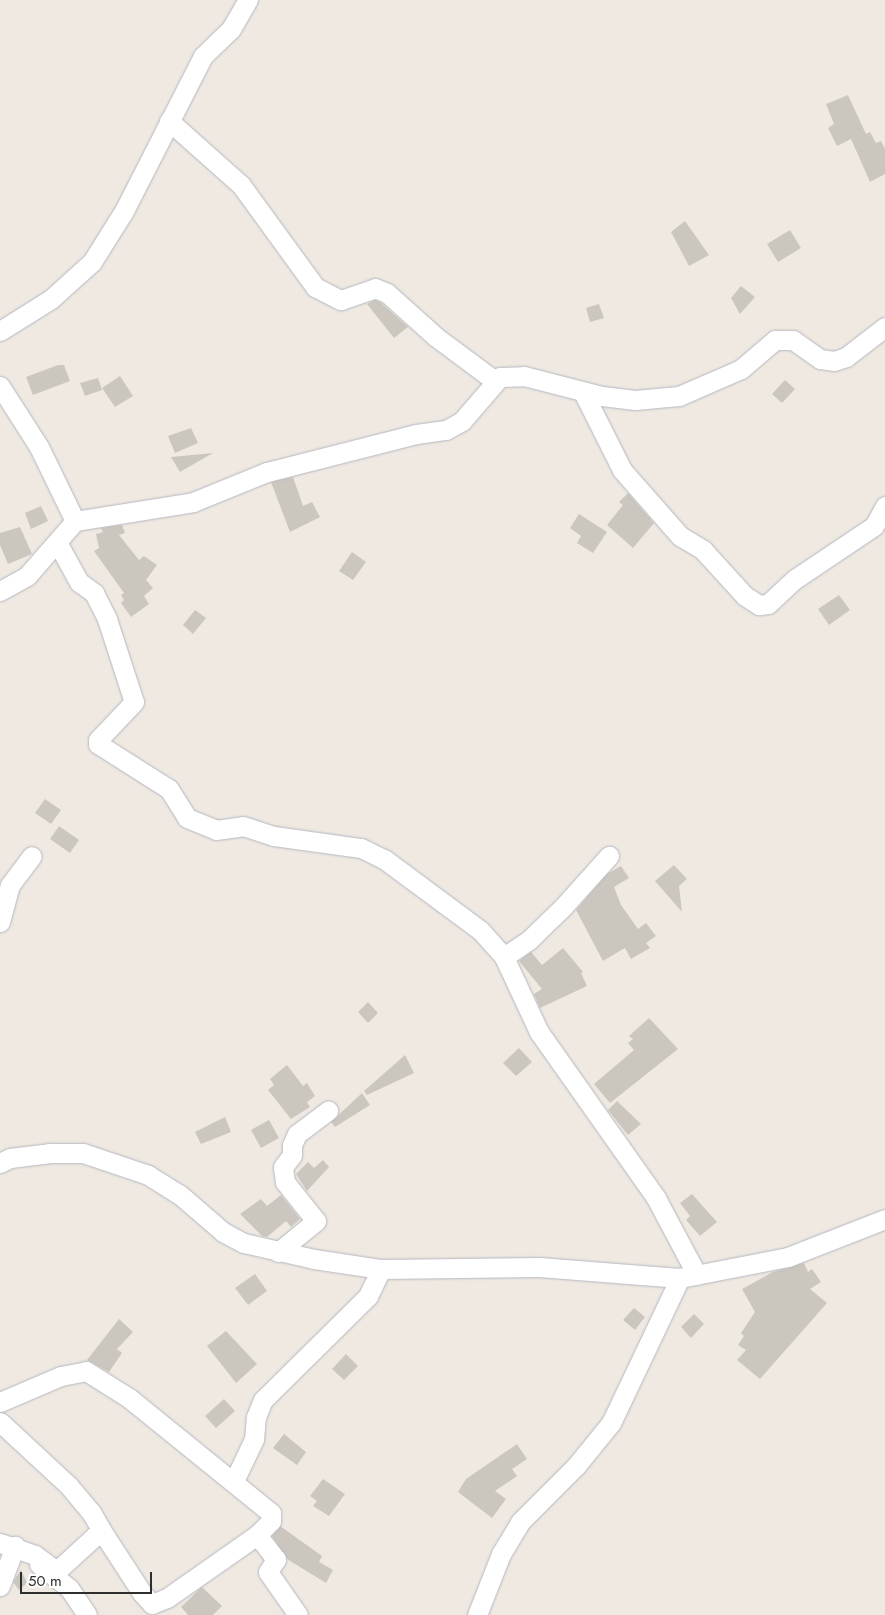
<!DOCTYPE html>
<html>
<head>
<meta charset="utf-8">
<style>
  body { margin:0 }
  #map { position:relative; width:885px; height:1615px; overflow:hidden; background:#efe9e1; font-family:Jost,sans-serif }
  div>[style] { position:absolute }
  .building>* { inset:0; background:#cbc7bf }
  .roads { filter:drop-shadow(0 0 1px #b4b7c1) drop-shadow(0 0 1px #b4b7c1) }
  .minor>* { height:19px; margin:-9.5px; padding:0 9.5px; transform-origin:9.5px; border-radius:9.5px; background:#fff }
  span { translate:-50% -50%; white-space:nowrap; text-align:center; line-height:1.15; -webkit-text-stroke:4px #fff; paint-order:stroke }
  .scale { position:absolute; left:20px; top:1572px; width:132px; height:22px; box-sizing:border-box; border:2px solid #2e2e2e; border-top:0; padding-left:6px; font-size:15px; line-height:18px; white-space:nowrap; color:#2e2e2e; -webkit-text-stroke:4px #fff; paint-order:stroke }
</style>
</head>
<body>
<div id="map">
  <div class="building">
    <i style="clip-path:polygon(848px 95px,866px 134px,870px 132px,876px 143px,881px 141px,885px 149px,885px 174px,870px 182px,851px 139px,837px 146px,828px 128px,834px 124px,826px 104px)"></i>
    <i style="clip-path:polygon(685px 221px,709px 255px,689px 266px,671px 232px)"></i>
    <i style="clip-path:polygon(790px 230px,801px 248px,778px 262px,767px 244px)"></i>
    <i style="clip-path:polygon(741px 286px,755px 297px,740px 314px,731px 298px)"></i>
    <i style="clip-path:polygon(375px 300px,381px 303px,408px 327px,394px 338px,367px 304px)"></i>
    <i style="clip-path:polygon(599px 304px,604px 318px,590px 322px,586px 308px)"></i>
    <i style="clip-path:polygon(58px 365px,64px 365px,70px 381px,33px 395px,26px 377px)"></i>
    <i style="clip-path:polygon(120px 376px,133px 396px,115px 407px,102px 388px)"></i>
    <i style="clip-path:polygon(98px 378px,102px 390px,85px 396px,80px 383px)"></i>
    <i style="clip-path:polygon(785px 380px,795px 389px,782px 403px,772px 394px)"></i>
    <i style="clip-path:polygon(191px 428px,198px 443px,175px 453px,168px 436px)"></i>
    <i style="clip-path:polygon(213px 453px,180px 472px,171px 457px)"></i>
    <i style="clip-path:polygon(293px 477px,303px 506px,312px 502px,320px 517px,290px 532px,271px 482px)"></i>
    <i style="clip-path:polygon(628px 493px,654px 523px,633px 548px,607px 525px,623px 505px,619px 502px)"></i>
    <i style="clip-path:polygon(41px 506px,48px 521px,31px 529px,25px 513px)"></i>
    <i style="clip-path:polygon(579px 514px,607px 532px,593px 553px,577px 543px,581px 536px,570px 528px)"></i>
    <i style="clip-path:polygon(122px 525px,125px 533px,119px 535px,139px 560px,144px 556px,157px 565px,146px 580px,153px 588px,144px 596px,149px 604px,131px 617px,121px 603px,124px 600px,121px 595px,124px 593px,94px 551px,99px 548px,96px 534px,103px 532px,101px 528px)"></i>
    <i style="clip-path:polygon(20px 527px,32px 554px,8px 564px,0 545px,0 533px)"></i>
    <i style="clip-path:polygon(352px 552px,366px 562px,353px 580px,339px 571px)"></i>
    <i style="clip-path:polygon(839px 595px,850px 610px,829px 625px,818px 609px)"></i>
    <i style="clip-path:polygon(195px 610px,206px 618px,193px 634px,183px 625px)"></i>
    <i style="clip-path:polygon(45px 799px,61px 810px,51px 824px,35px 813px)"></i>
    <i style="clip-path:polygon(59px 826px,79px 840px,70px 853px,50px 839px)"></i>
    <i style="clip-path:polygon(674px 865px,687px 879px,679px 886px,682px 912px,655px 881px)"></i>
    <i style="clip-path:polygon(621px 866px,629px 878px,614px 887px,621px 905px,638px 929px,646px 923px,656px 936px,646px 943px,650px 948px,631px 959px,625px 948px,603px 961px,576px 910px,607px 874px)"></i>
    <i style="clip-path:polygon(563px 948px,583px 972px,581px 973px,587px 986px,540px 1008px,534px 994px,542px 989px,519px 961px,531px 952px,542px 965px)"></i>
    <i style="clip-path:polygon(368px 1002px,378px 1013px,368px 1023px,358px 1012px)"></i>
    <i style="clip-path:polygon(649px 1018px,678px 1049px,610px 1103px,594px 1084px,634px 1050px,628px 1043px,633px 1039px,629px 1036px)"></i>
    <i style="clip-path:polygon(519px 1048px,532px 1062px,516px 1076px,503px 1063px)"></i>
    <i style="clip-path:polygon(405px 1055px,414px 1073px,367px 1095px,364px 1091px)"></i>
    <i style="clip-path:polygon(287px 1065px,303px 1086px,307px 1083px,315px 1096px,307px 1102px,310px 1107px,291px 1119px,268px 1090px,274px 1085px,270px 1079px)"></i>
    <i style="clip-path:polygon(362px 1093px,370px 1105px,335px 1127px,331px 1122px)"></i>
    <i style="clip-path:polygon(617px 1101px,641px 1124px,628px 1135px,608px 1110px)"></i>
    <i style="clip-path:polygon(225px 1117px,231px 1132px,201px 1144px,195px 1132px)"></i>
    <i style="clip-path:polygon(269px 1120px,279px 1138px,261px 1148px,251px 1130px)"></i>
    <i style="clip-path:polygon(323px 1160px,329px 1167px,307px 1191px,296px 1174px,308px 1162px,314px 1168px)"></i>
    <i style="clip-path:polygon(692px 1194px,717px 1222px,700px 1236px,686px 1220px,690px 1216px,680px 1203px)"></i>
    <i style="clip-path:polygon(281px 1195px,300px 1219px,291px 1227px,286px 1221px,267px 1237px,262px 1236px,240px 1214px,261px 1199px,267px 1206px)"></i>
    <i style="clip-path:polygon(804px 1263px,808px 1272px,812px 1269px,821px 1282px,810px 1289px,827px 1303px,760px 1379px,737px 1360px,746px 1350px,738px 1345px,744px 1336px,741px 1333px,755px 1312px,742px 1289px,773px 1272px)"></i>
    <i style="clip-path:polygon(255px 1274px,267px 1291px,248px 1305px,235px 1288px)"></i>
    <i style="clip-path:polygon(634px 1308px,645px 1317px,635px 1330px,623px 1320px)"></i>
    <i style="clip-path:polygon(694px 1314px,704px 1324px,691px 1338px,681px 1327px)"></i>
    <i style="clip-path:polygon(119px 1319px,133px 1332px,117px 1349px,122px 1353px,109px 1372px,87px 1360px)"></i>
    <i style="clip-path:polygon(226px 1331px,257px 1364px,236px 1383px,207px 1346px)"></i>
    <i style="clip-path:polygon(346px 1354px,358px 1366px,344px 1380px,332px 1369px)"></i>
    <i style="clip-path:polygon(224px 1399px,235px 1411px,216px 1428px,205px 1416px)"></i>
    <i style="clip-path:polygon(284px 1434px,306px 1452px,297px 1465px,273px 1448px)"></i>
    <i style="clip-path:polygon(517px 1444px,527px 1459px,512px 1469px,517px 1476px,495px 1491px,506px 1499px,492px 1518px,458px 1492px,466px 1479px)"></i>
    <i style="clip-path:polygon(323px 1479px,345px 1494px,329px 1516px,313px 1506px,317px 1501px,310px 1496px)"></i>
    <i style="clip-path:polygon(280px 1526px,322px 1556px,319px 1562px,333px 1570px,326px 1583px,287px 1559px,272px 1536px)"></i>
    <i style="clip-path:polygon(21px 1570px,27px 1583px,19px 1590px,13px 1582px)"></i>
    <i style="clip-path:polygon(202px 1587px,222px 1606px,213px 1615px,188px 1615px,181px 1607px)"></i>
  </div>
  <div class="roads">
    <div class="minor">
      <i style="left:169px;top:121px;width:96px;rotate:41.6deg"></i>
      <i style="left:241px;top:185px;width:126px;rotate:54deg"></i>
      <i style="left:315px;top:287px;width:29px;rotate:27deg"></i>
      <i style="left:341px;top:300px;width:36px;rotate:-19deg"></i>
      <i style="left:375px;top:288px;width:13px;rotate:23deg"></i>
      <i style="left:387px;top:293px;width:66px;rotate:41.9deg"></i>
      <i style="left:436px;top:337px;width:74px;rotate:36.7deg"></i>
      <i style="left:0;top:331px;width:60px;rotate:-32.1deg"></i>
      <i style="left:51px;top:299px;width:55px;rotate:-42.1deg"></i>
      <i style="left:92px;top:262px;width:60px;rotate:-57.9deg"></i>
      <i style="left:124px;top:211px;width:174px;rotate:-63deg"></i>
      <i style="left:203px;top:56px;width:39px;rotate:-44deg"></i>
      <i style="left:231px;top:29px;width:34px;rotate:-60deg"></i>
      <i style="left:0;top:386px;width:72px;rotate:57.4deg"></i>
      <i style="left:39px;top:447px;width:82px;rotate:64.1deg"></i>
      <i style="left:583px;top:392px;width:87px;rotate:63.4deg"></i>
      <i style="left:622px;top:470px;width:88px;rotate:48.7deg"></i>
      <i style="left:680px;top:536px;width:27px;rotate:31deg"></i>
      <i style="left:703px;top:550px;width:62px;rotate:47.6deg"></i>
      <i style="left:745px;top:596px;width:17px;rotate:33deg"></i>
      <i style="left:759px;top:605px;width:9px;rotate:-6deg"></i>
      <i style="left:768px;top:604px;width:37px;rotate:-43deg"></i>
      <i style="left:795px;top:579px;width:95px;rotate:-33.9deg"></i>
      <i style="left:874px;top:526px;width:23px;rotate:-61deg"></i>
      <i style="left:57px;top:542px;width:46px;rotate:61.2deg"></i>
      <i style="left:79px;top:582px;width:19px;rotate:36deg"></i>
      <i style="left:94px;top:593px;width:29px;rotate:63deg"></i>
      <i style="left:107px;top:619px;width:87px;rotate:72deg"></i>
      <i style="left:134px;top:702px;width:52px;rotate:133.5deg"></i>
      <i style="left:98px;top:740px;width:4px;rotate:90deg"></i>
      <i style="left:98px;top:744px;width:84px;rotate:32.4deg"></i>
      <i style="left:169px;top:789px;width:34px;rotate:58deg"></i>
      <i style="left:187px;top:818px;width:31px;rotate:22deg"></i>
      <i style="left:216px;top:830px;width:27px;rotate:-8deg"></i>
      <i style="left:243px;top:826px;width:33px;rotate:18deg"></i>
      <i style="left:274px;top:836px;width:88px;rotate:7.9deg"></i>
      <i style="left:361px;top:848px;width:25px;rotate:26deg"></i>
      <i style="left:384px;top:859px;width:119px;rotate:36.5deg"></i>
      <i style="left:480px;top:930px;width:36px;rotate:48deg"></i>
      <i style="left:504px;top:957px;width:83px;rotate:65deg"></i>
      <i style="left:539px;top:1032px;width:203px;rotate:54.8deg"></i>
      <i style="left:656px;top:1198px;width:87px;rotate:62deg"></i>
      <i style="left:0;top:591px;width:31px;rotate:-29deg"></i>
      <i style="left:27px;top:576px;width:73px;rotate:-48.9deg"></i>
      <i style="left:75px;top:521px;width:120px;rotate:-9.1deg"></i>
      <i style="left:193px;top:502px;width:80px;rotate:-22.1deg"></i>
      <i style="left:267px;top:472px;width:154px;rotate:-14.3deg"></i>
      <i style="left:416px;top:434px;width:30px;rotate:-8deg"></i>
      <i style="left:446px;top:430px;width:18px;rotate:-29deg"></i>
      <i style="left:462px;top:421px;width:58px;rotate:-49.2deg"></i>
      <i style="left:500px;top:377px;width:24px;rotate:-2deg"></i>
      <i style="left:524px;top:376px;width:81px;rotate:14.4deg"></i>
      <i style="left:602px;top:396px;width:33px;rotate:7deg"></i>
      <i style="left:635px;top:400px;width:44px;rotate:-5.2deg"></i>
      <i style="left:679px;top:396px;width:68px;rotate:-23.5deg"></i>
      <i style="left:741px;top:369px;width:45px;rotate:-40.5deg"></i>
      <i style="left:775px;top:340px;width:18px"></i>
      <i style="left:793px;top:340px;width:33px;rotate:35deg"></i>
      <i style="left:820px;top:359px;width:14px;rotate:8deg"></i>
      <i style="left:834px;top:361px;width:13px;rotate:-18deg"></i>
      <i style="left:846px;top:357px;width:49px;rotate:-37.6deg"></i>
      <i style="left:0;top:922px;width:38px;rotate:-75deg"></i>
      <i style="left:10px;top:885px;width:36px;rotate:-53deg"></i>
      <i style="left:504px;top:957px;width:30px;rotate:-34deg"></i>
      <i style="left:529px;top:940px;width:47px;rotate:-44.1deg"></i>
      <i style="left:563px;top:907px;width:69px;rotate:-48deg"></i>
      <i style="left:0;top:1163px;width:11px;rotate:-27deg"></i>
      <i style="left:10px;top:1158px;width:39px;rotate:-7deg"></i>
      <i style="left:49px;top:1153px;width:34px"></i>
      <i style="left:83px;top:1153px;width:69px;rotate:18.7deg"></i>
      <i style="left:148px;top:1175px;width:36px;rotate:32deg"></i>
      <i style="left:179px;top:1194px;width:58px;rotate:40.8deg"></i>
      <i style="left:223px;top:1232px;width:24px;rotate:28deg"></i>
      <i style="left:244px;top:1243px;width:72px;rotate:12.9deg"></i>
      <i style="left:314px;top:1259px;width:68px;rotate:8.5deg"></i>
      <i style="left:381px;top:1269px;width:158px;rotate:-0.7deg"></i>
      <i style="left:539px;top:1267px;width:141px;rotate:4.5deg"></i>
      <i style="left:680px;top:1278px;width:110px;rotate:-11deg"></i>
      <i style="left:788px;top:1257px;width:104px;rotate:-21.4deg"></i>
      <i style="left:278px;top:1252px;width:49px;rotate:-39.2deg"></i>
      <i style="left:316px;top:1221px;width:50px;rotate:-128.5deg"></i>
      <i style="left:285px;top:1182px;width:15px;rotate:-98deg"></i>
      <i style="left:283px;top:1167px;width:15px;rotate:-53deg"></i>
      <i style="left:292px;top:1155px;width:10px;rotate:-90deg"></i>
      <i style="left:292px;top:1145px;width:12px;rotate:-66deg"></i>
      <i style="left:297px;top:1134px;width:39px;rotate:-37deg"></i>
      <i style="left:0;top:1402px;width:66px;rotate:-23.1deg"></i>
      <i style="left:61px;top:1376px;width:25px;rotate:-11deg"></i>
      <i style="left:86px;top:1371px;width:51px;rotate:32.1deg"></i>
      <i style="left:129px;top:1398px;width:183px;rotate:39deg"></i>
      <i style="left:271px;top:1513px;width:8px;rotate:90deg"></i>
      <i style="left:271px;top:1521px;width:20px;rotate:135deg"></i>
      <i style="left:257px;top:1535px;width:31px;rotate:52deg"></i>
      <i style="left:276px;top:1559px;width:15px;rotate:122deg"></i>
      <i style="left:268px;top:1572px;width:52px;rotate:55.1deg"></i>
      <i style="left:0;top:1422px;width:94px;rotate:42.8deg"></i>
      <i style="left:69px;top:1486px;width:34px;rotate:50deg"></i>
      <i style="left:91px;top:1512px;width:28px;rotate:60deg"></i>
      <i style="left:234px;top:1481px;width:47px;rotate:-64.5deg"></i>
      <i style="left:254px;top:1439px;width:22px;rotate:-85deg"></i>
      <i style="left:256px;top:1417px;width:18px;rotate:-68deg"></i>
      <i style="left:263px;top:1400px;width:148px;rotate:-44.7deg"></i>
      <i style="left:368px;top:1296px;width:30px;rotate:-64deg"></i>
      <i style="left:0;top:1543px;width:37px;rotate:19deg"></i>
      <i style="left:35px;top:1555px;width:21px;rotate:37deg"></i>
      <i style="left:52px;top:1568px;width:8px"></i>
      <i style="left:60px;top:1568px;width:47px;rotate:-42.4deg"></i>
      <i style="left:95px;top:1536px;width:10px"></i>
      <i style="left:105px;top:1536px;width:68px;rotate:57deg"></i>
      <i style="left:142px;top:1593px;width:15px;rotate:48deg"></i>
      <i style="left:152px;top:1604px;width:16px;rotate:-22deg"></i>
      <i style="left:167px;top:1598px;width:110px;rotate:-35deg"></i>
      <i style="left:39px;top:1564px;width:38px;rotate:39deg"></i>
      <i style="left:69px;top:1588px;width:32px;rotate:56deg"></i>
      <i style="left:0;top:1586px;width:43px;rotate:-69.4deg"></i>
      <i style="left:477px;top:1615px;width:66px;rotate:-68.5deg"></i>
      <i style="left:501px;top:1554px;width:37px;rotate:-59deg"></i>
      <i style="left:520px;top:1522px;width:79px;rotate:-45deg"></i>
      <i style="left:576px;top:1466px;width:55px;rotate:-50.9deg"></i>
      <i style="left:611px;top:1423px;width:161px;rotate:-64.6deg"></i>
    </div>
  </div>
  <div class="scale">50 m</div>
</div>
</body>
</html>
